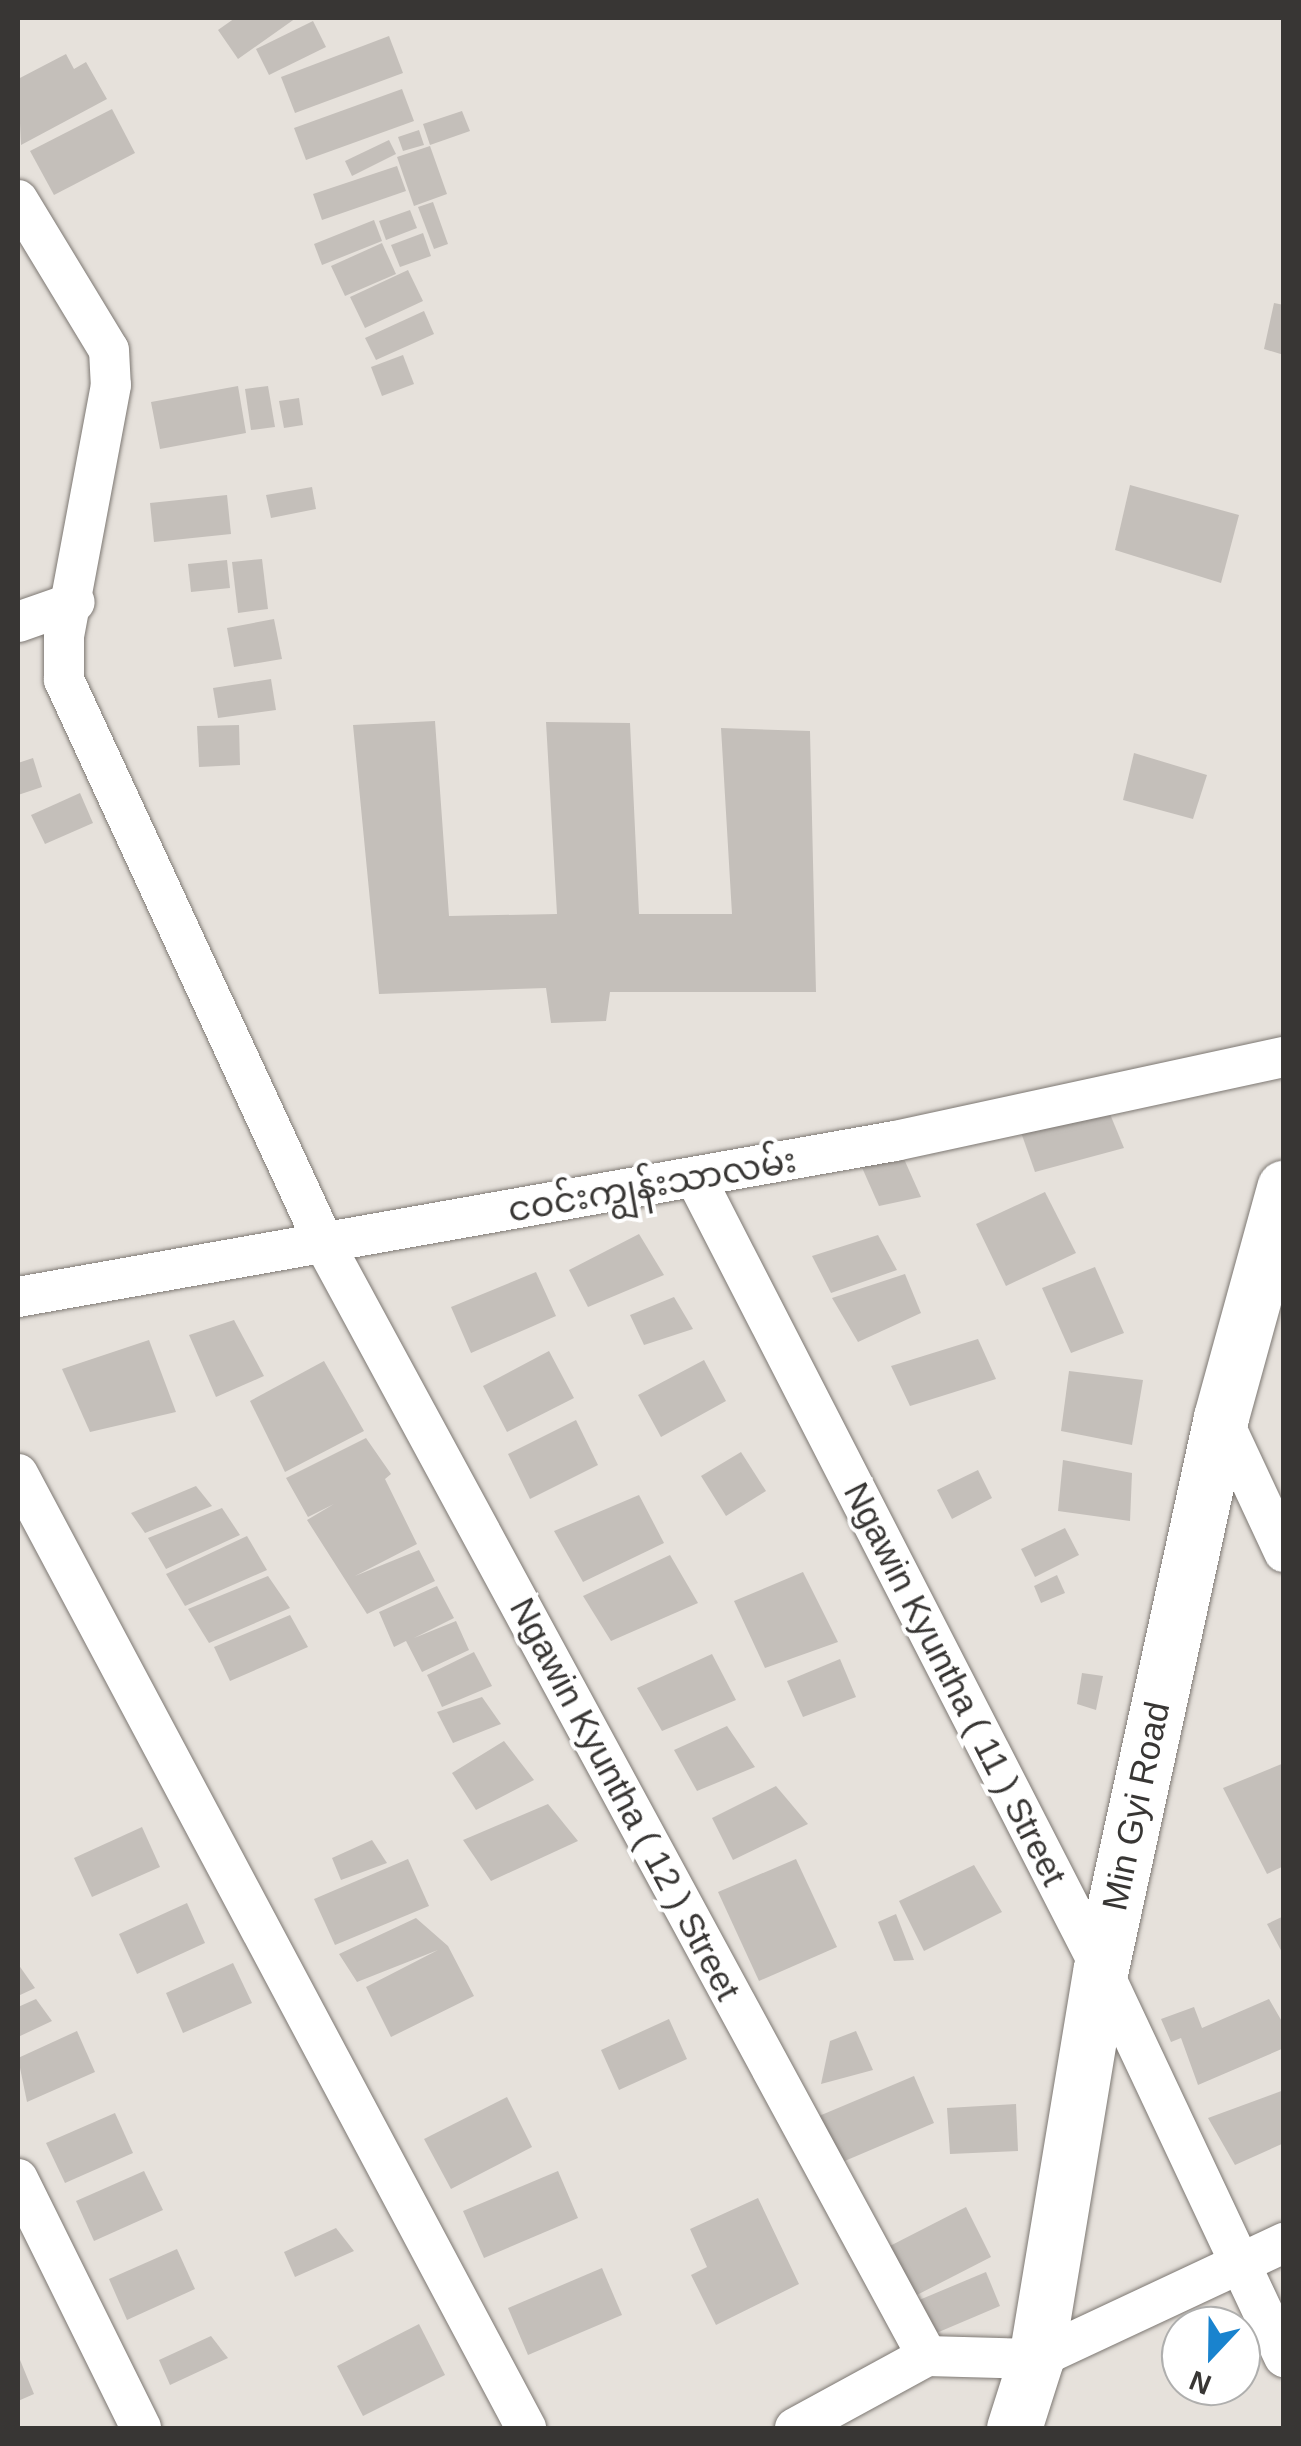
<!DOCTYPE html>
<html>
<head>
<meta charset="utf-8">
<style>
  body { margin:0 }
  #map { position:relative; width:1301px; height:2446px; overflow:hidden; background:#e6e1db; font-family:Arial,"Noto Sans Myanmar",sans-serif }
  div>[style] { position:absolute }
  .building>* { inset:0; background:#c4bfba }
  .roads { filter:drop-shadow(0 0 2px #7d7873) drop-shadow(0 0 2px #7d7873) }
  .street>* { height:40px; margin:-20px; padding:0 20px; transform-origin:20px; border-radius:20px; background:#fff }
  .secondary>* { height:55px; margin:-27.5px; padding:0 27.5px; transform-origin:27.5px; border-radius:27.5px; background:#fff }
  span { translate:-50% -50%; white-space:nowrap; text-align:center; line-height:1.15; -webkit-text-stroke:8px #fff; paint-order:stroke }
  .street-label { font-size:35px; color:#383634 }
  .frame { position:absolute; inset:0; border:20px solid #383634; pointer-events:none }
  .north { position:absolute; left:1161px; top:2306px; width:100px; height:100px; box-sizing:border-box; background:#fff; border:2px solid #afafae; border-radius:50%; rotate:202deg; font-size:28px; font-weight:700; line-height:40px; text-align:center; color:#383634 }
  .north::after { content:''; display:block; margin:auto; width:35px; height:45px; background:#1983ce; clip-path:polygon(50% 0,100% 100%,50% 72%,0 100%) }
</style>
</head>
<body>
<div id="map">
  <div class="building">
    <i style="clip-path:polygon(235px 18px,296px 18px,238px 59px,218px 30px)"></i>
    <i style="clip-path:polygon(313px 21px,326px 47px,269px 75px,256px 49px)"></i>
    <i style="clip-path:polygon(389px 36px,403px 73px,295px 113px,281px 77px)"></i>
    <i style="clip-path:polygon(66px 54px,74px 69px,86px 62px,107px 99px,21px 145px,18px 79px)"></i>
    <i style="clip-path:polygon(402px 89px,414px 121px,306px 160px,294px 128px)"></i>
    <i style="clip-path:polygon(112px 109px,135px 153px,54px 195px,30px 151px)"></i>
    <i style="clip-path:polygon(462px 111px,470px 131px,430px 145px,423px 124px)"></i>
    <i style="clip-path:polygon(419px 130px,424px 145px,403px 151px,398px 137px)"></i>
    <i style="clip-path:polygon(389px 140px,396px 154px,352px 176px,345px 161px)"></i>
    <i style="clip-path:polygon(430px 146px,447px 194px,414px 206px,397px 157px)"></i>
    <i style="clip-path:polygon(397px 166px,406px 191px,322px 220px,313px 194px)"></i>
    <i style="clip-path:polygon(433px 202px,448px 244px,434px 249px,418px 207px)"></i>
    <i style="clip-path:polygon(410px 210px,417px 228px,386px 240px,379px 221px)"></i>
    <i style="clip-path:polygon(374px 220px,382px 241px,322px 265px,314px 244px)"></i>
    <i style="clip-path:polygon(423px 233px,431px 256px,400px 267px,391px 245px)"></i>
    <i style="clip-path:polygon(382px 243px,396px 274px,345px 296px,331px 266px)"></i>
    <i style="clip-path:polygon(408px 270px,423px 301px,365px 328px,350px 297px)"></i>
    <i style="clip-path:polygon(1274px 303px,1284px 305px,1284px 355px,1264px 349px)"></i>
    <i style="clip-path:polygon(424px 311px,434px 334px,376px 360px,365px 338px)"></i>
    <i style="clip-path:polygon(403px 355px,414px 384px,382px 396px,371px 367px)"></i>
    <i style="clip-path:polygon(238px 386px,246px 433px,160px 449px,151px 402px)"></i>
    <i style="clip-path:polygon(268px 386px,275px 427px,251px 430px,245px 389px)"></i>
    <i style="clip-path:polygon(299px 398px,303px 425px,284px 428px,279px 401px)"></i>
    <i style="clip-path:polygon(1130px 485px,1239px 515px,1221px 583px,1115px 550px)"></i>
    <i style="clip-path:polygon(312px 487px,316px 509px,271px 518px,266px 495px)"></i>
    <i style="clip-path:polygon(227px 495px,231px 534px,154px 542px,150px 503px)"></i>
    <i style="clip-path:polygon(262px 559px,268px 609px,238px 613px,232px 562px)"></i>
    <i style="clip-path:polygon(227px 560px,230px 588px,191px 592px,188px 564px)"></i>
    <i style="clip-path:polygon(274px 619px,282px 659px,234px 667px,227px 628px)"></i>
    <i style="clip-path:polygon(271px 679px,276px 710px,218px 718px,213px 688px)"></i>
    <i style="clip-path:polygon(435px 721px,449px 916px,557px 914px,546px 722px,630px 723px,639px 914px,732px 914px,721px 728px,810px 731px,816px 992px,610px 992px,606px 1021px,551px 1023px,546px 988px,379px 994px,353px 725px)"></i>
    <i style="clip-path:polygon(239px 725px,240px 765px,199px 767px,197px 726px)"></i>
    <i style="clip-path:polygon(1134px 753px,1207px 775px,1193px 819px,1123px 800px)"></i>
    <i style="clip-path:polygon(33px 758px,42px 787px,18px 795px,18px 763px)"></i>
    <i style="clip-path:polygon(80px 793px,93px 823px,45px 844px,31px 815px)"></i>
    <i style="clip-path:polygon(1103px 1097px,1124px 1148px,1035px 1172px,1017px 1121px)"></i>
    <i style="clip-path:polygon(900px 1150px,921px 1197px,879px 1206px,860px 1163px)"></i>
    <i style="clip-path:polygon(1045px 1192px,1076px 1253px,1006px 1286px,976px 1224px)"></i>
    <i style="clip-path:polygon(639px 1234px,664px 1275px,588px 1307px,569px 1270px)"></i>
    <i style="clip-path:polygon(878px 1235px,897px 1270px,831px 1293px,812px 1256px)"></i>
    <i style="clip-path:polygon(1095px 1267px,1124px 1333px,1071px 1353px,1042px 1288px)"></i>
    <i style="clip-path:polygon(536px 1272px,556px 1316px,471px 1353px,451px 1307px)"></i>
    <i style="clip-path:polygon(905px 1274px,921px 1313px,858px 1342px,832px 1298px)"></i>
    <i style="clip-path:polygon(674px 1297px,693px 1329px,644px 1345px,630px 1315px)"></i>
    <i style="clip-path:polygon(234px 1320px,264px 1376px,216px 1397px,189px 1335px)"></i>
    <i style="clip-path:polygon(978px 1339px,996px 1379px,910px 1406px,891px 1366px)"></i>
    <i style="clip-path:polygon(149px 1340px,176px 1412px,90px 1432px,62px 1369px)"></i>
    <i style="clip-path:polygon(549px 1351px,574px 1398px,507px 1432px,483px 1386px)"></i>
    <i style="clip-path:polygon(704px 1360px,726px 1401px,661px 1437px,638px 1395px)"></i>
    <i style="clip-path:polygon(324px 1361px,364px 1431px,285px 1472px,250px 1401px)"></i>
    <i style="clip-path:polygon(1069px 1371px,1143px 1380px,1132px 1445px,1061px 1431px)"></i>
    <i style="clip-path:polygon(576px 1420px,598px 1465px,530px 1499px,508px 1454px)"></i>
    <i style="clip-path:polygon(366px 1438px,391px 1474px,385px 1479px,417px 1544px,355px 1576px,419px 1550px,435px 1581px,367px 1614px,307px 1520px,334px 1504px,308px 1517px,286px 1478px)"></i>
    <i style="clip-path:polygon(741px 1452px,766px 1491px,726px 1516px,701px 1476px)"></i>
    <i style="clip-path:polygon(1063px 1460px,1132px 1473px,1130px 1521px,1058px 1511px)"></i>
    <i style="clip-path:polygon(978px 1470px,992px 1498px,952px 1519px,937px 1490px)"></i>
    <i style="clip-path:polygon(196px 1486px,212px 1506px,145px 1533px,131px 1513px)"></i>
    <i style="clip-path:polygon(639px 1495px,664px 1543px,583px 1582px,554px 1531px)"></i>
    <i style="clip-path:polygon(222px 1508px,240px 1535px,166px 1569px,148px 1538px)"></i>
    <i style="clip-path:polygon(1065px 1528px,1079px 1555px,1035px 1577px,1021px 1549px)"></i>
    <i style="clip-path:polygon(247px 1536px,267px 1570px,185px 1606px,166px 1574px)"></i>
    <i style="clip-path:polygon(670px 1555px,698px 1603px,611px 1641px,583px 1596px)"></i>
    <i style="clip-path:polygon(803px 1572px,838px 1642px,765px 1668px,734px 1601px)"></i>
    <i style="clip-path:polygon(1057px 1575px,1065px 1593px,1041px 1603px,1034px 1586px)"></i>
    <i style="clip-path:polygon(268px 1576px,290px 1608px,209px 1643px,188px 1609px)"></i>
    <i style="clip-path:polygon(437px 1586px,454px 1618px,414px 1638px,456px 1621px,469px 1650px,422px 1672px,406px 1641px,394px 1647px,379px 1612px)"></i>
    <i style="clip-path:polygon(290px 1615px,308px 1647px,230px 1681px,214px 1647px)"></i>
    <i style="clip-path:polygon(474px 1652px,492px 1686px,442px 1707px,427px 1675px)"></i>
    <i style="clip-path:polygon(712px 1654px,736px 1700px,662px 1731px,637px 1688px)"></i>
    <i style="clip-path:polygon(840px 1659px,856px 1697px,803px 1717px,787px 1681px)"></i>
    <i style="clip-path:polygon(1082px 1673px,1103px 1676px,1096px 1710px,1077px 1704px)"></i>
    <i style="clip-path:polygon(482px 1697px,501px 1724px,453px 1743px,437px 1712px)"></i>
    <i style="clip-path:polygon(727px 1726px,755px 1767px,697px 1791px,674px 1750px)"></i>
    <i style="clip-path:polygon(504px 1741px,534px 1780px,476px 1810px,452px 1773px)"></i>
    <i style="clip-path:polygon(1284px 1763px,1284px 1866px,1267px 1874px,1223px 1788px)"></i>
    <i style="clip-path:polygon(776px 1786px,808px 1824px,733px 1860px,712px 1818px)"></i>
    <i style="clip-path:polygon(548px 1804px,578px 1841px,491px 1881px,463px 1840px)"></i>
    <i style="clip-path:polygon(142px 1827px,160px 1867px,92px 1897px,74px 1858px)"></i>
    <i style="clip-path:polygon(372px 1840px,387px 1863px,341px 1880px,332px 1858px)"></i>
    <i style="clip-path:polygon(408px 1859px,429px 1906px,335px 1945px,314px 1899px)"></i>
    <i style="clip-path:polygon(796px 1859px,837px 1947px,759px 1981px,718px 1892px)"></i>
    <i style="clip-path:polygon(974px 1865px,1002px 1912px,924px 1951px,899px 1901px)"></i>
    <i style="clip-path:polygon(187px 1903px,205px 1943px,137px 1974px,119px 1934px)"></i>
    <i style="clip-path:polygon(896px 1914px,914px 1960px,894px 1961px,878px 1922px)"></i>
    <i style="clip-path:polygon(1284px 1916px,1284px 1956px,1267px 1924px)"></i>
    <i style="clip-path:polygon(416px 1918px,448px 1946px,474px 1996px,391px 2037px,366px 1987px,438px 1950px,357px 1982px,339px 1954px)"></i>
    <i style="clip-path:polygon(233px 1963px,252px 2003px,183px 2033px,166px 1993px)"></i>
    <i style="clip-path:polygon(18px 1964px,35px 1988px,18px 1996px)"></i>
    <i style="clip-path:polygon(36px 1999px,52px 2021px,18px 2037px,18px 2007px)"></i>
    <i style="clip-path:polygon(1269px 1999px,1284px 2025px,1284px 2048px,1198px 2085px,1181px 2038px,1171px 2042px,1161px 2019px,1194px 2007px,1202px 2028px)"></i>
    <i style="clip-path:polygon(669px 2019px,687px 2059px,619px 2090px,601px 2050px)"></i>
    <i style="clip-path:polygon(77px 2031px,95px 2072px,27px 2102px,18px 2058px)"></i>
    <i style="clip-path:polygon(856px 2031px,873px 2070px,821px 2084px,830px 2041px)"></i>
    <i style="clip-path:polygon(914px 2076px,934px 2123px,840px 2163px,819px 2116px)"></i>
    <i style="clip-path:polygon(1284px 2090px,1284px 2143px,1235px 2165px,1208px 2118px)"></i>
    <i style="clip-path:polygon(507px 2097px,532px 2147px,451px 2189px,424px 2139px)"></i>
    <i style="clip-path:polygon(1016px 2104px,1018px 2151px,950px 2154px,947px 2108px)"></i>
    <i style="clip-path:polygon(115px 2113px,133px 2153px,65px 2183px,46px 2143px)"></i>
    <i style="clip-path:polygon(144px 2171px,163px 2210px,94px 2241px,76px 2201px)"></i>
    <i style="clip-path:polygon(558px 2171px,578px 2218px,484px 2258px,463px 2211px)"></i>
    <i style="clip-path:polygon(758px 2198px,799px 2284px,716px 2325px,691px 2275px,707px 2267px,690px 2229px)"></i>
    <i style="clip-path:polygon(966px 2207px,991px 2257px,909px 2299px,884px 2249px)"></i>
    <i style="clip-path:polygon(336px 2228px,354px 2251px,295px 2277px,284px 2252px)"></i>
    <i style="clip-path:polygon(177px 2249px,195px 2289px,127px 2320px,109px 2279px)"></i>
    <i style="clip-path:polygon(602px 2268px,622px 2315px,528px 2355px,508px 2308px)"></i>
    <i style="clip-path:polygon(986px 2272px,1000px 2306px,927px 2337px,912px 2303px)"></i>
    <i style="clip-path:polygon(419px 2324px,445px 2375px,363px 2416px,337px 2366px)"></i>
    <i style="clip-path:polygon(211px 2336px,228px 2358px,170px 2385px,159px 2360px)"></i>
    <i style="clip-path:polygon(18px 2355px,34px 2394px,18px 2401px)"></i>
  </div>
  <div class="roads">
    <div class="street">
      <i style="left:18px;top:200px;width:175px;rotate:58.8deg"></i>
      <i style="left:109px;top:350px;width:35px;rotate:87deg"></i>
      <i style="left:111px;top:385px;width:255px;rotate:100.6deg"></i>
      <i style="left:64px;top:636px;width:44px;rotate:90deg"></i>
      <i style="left:64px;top:680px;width:620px;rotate:65.21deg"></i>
      <i style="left:324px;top:1243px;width:1266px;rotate:61.55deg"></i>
      <i style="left:18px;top:622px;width:60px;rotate:-19.3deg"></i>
      <i style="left:695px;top:1177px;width:889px;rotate:62.83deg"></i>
      <i style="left:1101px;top:1968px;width:430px;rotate:64.8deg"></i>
      <i style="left:18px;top:1297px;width:891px;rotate:-10.09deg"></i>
      <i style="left:895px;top:1141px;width:398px;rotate:-12.2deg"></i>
      <i style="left:1221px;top:1417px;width:149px;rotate:65deg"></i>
      <i style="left:18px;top:1474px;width:1081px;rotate:61.96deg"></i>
      <i style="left:18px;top:2179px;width:278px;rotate:63.7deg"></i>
      <i style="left:795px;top:2428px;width:150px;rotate:-28.6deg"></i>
      <i style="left:927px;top:2356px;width:109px;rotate:1.6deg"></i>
      <i style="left:1036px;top:2359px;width:274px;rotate:-25.1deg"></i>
    </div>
    <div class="secondary">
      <i style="left:1014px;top:2428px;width:72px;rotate:-72.3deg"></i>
      <i style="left:1036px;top:2359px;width:396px;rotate:-80.6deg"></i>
      <i style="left:1101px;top:1968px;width:564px;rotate:-77.71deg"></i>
      <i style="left:1221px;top:1417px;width:238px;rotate:-74.6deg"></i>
    </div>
  </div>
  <div class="street-label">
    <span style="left:652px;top:1185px;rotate:-10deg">ငဝင်းကျွန်းသာလမ်း</span>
    <span style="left:955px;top:1684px;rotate:63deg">Ngawin Kyuntha ( 11 ) Street</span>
    <span style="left:625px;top:1799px;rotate:62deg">Ngawin Kyuntha ( 12 ) Street</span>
    <span style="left:1136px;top:1806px;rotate:-78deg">Min Gyi Road</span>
  </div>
  <div class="frame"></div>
  <div class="north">N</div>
</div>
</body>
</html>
